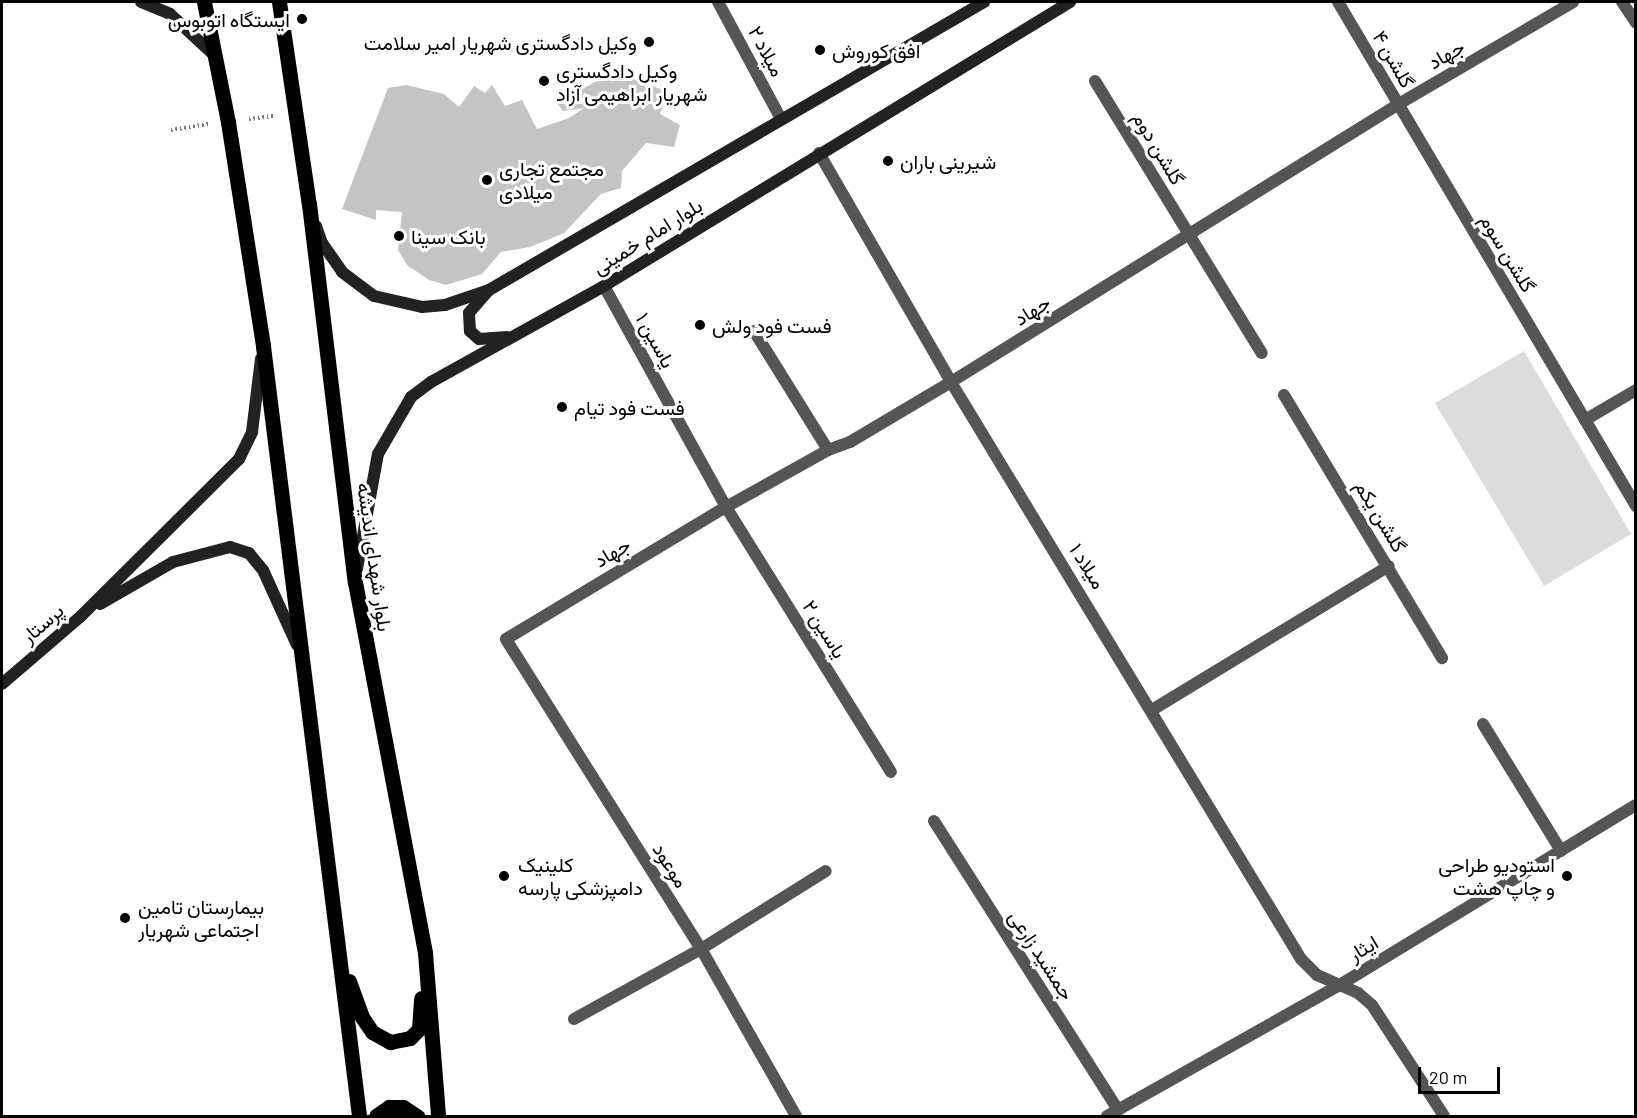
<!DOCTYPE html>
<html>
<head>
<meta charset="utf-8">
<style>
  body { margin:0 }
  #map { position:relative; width:1637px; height:1118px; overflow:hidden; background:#fff; font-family:Barlow,Vazirmatn,sans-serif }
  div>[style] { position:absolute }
  .green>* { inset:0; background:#dcdcdc }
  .building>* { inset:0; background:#c4c4c4 }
  .path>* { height:4px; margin-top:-2px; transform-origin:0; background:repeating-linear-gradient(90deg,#777 0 1.5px,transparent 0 4.5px) }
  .street>* { height:12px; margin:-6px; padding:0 6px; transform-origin:6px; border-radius:6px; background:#555 }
  .secondary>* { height:12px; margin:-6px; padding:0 6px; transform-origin:6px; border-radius:6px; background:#222 }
  .primary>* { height:15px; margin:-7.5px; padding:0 7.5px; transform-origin:7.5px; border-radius:7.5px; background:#000 }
  .dots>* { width:16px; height:16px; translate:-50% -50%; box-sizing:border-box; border:3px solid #fff; border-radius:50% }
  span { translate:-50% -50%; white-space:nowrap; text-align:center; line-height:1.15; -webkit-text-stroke:6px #fff; paint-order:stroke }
  .poi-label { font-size:20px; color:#000 }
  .right { translate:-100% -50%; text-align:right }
  .left { translate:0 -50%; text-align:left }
  .street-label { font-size:20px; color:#000 }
  .frame { position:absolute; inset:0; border:3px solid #000; pointer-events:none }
  .scale { position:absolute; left:1418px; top:1067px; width:82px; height:27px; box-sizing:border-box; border:3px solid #000; border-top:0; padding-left:8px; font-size:18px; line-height:21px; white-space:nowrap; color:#000; -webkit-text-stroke:4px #fff; paint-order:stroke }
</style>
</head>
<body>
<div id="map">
  <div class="green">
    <i style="clip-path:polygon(1524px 351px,1631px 534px,1544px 586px,1435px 403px)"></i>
  </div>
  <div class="building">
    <i style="clip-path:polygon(624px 75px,668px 92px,660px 114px,680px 125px,674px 147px,646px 143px,622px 171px,621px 188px,601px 194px,564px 233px,530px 247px,501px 252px,482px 274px,446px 285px,429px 280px,407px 265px,398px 250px,402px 212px,376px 210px,376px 220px,342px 209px,388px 88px,406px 85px,444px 94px,459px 107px,474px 86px,485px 93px,492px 85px,505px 106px,522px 100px,537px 129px,569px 118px,584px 108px,563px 111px,557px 103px,595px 82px)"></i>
  </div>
  <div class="path">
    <i style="left:249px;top:119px;width:26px;rotate:-7deg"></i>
    <i style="left:171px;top:130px;width:38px;rotate:-9deg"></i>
  </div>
  <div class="street">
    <i style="left:718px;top:2px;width:133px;rotate:61.7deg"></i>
    <i style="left:1338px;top:2px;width:586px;rotate:59.41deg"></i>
    <i style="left:1622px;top:2px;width:25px;rotate:56deg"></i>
    <i style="left:1095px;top:81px;width:319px;rotate:58.5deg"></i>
    <i style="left:819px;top:153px;width:264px;rotate:60deg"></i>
    <i style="left:951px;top:382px;width:675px;rotate:58.76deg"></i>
    <i style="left:1301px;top:959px;width:23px;rotate:45deg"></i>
    <i style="left:1317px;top:975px;width:45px;rotate:23.7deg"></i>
    <i style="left:1358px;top:993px;width:18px;rotate:41deg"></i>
    <i style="left:1372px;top:1005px;width:132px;rotate:57deg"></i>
    <i style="left:604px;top:286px;width:252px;rotate:61.1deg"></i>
    <i style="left:726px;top:507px;width:312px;rotate:58.1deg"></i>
    <i style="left:754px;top:331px;width:140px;rotate:58.1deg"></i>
    <i style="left:1284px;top:395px;width:307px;rotate:59deg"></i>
    <i style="left:1585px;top:420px;width:59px;rotate:-30.5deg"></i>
    <i style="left:1152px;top:710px;width:277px;rotate:-31.3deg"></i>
    <i style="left:1483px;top:724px;width:149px;rotate:58.4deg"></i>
    <i style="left:934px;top:821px;width:343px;rotate:57.5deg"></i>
    <i style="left:574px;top:1019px;width:145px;rotate:-28.9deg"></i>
    <i style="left:701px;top:949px;width:147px;rotate:-32deg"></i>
    <i style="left:796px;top:1116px;width:192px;rotate:-119.6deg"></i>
    <i style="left:701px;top:949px;width:366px;rotate:-122.2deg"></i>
    <i style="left:506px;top:639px;width:257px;rotate:-31deg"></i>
    <i style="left:726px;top:507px;width:117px;rotate:-29.2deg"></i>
    <i style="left:828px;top:450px;width:23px;rotate:-20deg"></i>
    <i style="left:850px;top:442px;width:117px;rotate:-30.7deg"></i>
    <i style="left:951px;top:382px;width:525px;rotate:-31.84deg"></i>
    <i style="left:1397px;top:105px;width:204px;rotate:-30.3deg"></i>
    <i style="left:1107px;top:1116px;width:265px;rotate:-29.4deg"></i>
    <i style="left:1338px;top:986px;width:349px;rotate:-31.3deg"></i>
  </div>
  <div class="secondary">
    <i style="left:141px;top:2px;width:31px;rotate:22deg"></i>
    <i style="left:170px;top:14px;width:57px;rotate:42.9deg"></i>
    <i style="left:316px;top:226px;width:18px;rotate:71deg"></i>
    <i style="left:322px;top:243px;width:35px;rotate:55deg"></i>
    <i style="left:342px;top:272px;width:40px;rotate:37deg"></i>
    <i style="left:374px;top:296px;width:49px;rotate:12.9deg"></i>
    <i style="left:422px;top:307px;width:23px;rotate:-5deg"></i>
    <i style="left:445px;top:305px;width:46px;rotate:-18.8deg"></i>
    <i style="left:489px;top:290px;width:573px;rotate:-30.19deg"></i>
    <i style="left:488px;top:291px;width:29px;rotate:131deg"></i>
    <i style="left:469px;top:313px;width:18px;rotate:87deg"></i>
    <i style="left:470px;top:331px;width:12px;rotate:42deg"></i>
    <i style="left:479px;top:339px;width:28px;rotate:-4deg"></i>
    <i style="left:357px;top:569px;width:117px;rotate:-79.7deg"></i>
    <i style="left:378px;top:454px;width:66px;rotate:-59.9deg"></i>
    <i style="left:411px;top:397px;width:25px;rotate:-37deg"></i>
    <i style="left:431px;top:382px;width:198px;rotate:-29deg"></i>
    <i style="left:604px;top:286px;width:546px;rotate:-31.36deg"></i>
    <i style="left:100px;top:604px;width:84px;rotate:-29.9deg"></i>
    <i style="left:173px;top:562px;width:59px;rotate:-14.7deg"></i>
    <i style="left:230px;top:547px;width:20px;rotate:18deg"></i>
    <i style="left:249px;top:553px;width:22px;rotate:51deg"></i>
    <i style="left:263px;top:570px;width:82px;rotate:65.6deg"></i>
    <i style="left:2px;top:684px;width:104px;rotate:-40.7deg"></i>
    <i style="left:81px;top:616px;width:223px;rotate:-44.8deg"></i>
    <i style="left:239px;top:459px;width:30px;rotate:-64deg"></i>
    <i style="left:252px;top:432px;width:74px;rotate:-83deg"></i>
  </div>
  <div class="primary">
    <i style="left:204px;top:2px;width:122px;rotate:78.7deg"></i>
    <i style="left:228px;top:122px;width:227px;rotate:81.1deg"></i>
    <i style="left:263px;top:346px;width:776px;rotate:82.89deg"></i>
    <i style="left:279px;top:2px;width:204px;rotate:81.6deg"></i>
    <i style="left:309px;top:204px;width:381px;rotate:83.1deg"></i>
    <i style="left:355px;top:582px;width:378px;rotate:79.3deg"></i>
    <i style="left:425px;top:953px;width:164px;rotate:85.4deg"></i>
    <i style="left:349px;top:981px;width:38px;rotate:70deg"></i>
    <i style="left:362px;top:1017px;width:18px;rotate:56deg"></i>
    <i style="left:372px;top:1032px;width:21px;rotate:29deg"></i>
    <i style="left:390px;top:1042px;width:20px;rotate:-11deg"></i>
    <i style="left:410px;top:1038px;width:13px;rotate:-45deg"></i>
    <i style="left:419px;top:1029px;width:31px;rotate:-86deg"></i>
    <i style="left:376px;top:1116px;width:16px;rotate:-35deg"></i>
    <i style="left:389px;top:1107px;width:14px"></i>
    <i style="left:403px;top:1107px;width:17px;rotate:33deg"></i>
  </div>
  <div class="dots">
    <i style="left:302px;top:19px;background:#000"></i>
    <i style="left:649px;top:42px;background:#000"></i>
    <i style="left:820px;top:50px;background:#000"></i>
    <i style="left:544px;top:81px;background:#000"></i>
    <i style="left:888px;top:161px;background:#000"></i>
    <i style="left:487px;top:180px;background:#000"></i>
    <i style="left:399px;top:236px;background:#000"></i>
    <i style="left:700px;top:325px;background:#000"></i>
    <i style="left:562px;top:407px;background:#000"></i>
    <i style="left:504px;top:876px;background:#000"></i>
    <i style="left:1567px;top:876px;background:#000"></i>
    <i style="left:125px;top:918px;background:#000"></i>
  </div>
  <div class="poi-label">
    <span class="right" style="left:290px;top:19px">ایستگاه اتوبوس</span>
    <span class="right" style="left:637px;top:42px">وکیل دادگستری شهریار امیر سلامت</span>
    <span class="left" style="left:832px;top:50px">افق کوروش</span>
    <span class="left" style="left:556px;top:82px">وکیل دادگستری<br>شهریار ابراهیمی آزاد</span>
    <span class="left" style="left:900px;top:161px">شیرینی باران</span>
    <span class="left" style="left:499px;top:180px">مجتمع تجاری<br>میلادی</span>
    <span class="left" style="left:411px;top:236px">بانک سینا</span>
    <span class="left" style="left:712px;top:325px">فست فود ولش</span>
    <span class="left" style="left:574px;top:407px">فست فود تیام</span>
    <span class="left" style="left:518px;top:876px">کلینیک<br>دامپزشکی پارسه</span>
    <span class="right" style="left:1555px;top:876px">استودیو طراحی<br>و چاپ هشت</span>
    <span class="left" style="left:138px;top:918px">بیمارستان تامین<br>اجتماعی شهریار</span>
  </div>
  <div class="street-label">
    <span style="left:767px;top:51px;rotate:62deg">میلاد ۲</span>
    <span style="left:1446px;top:54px;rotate:-30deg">جهاد</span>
    <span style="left:1394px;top:59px;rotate:60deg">گلشن ۴</span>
    <span style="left:1159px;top:148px;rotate:59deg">گلشن دوم</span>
    <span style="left:647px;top:236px;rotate:-32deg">بلوار امام خمینی</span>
    <span style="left:1508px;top:253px;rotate:59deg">گلشن سوم</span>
    <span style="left:1032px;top:310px;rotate:-32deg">جهاد</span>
    <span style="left:656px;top:340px;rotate:61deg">یاسین ۱</span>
    <span style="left:1381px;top:516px;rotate:59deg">گلشن یکم</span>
    <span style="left:612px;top:552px;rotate:-31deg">جهاد</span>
    <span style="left:375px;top:557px;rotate:82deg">بلوار شهدای اندیشه</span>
    <span style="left:1088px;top:566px;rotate:58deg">میلاد ۱</span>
    <span style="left:42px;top:623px;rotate:-41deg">پرستار</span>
    <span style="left:825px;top:629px;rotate:58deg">یاسین ۲</span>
    <span style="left:671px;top:865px;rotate:58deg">موعود</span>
    <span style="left:1363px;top:948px;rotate:-31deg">ایثار</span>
    <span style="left:1042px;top:955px;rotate:57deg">جمشید زارعی</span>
  </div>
  <div class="frame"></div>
  <div class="scale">20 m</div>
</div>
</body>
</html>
